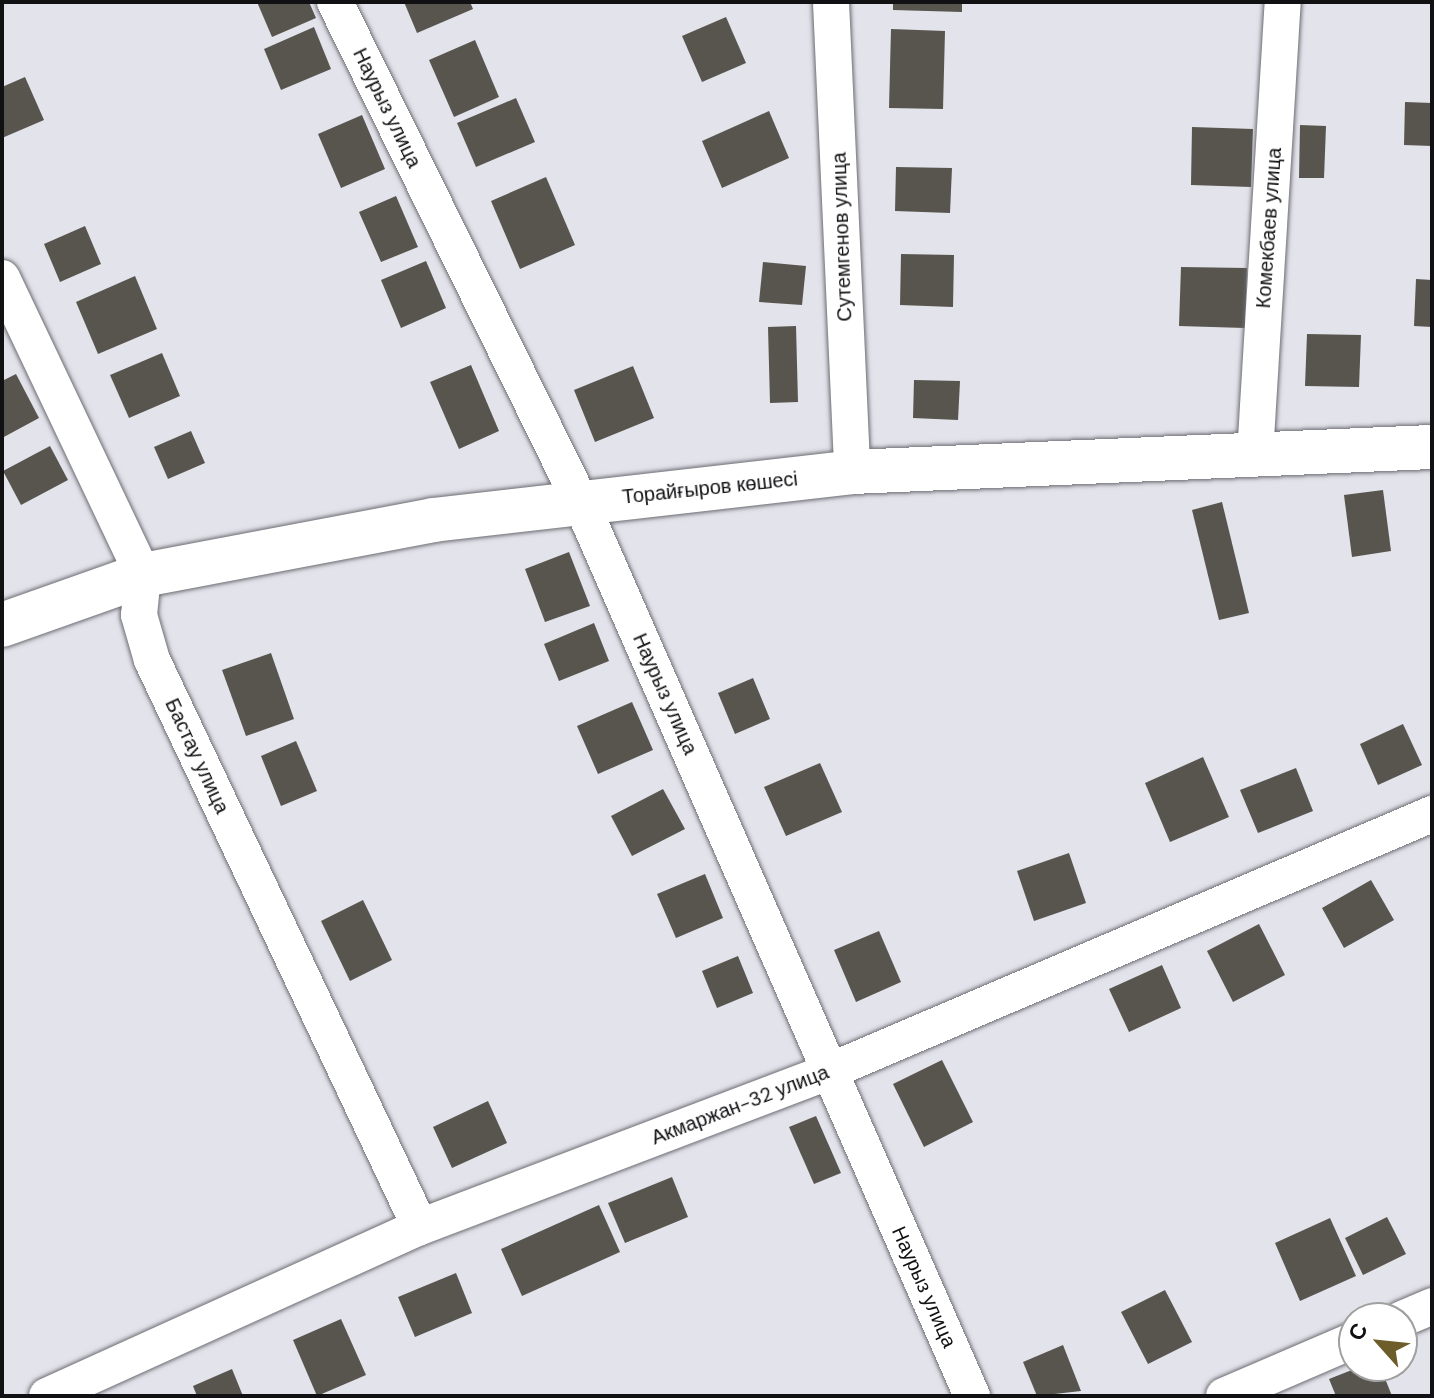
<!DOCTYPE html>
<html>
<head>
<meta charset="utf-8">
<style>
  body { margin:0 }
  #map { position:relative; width:1434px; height:1398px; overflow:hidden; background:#e3e3eb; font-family:"DM Sans",sans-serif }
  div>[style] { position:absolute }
  .building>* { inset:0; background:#57554e }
  .roads { filter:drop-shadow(0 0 2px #6d6c73) drop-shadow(0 0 2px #6d6c73) }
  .street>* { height:36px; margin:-18px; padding:0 18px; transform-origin:18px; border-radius:18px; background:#fff }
  .secondary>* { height:44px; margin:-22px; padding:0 22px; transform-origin:22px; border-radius:22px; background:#fff }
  span { translate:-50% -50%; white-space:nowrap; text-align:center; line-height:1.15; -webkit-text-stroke:8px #fff; paint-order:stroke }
  .street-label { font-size:20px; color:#111114 }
  .frame { position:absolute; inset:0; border:4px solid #111114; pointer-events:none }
  .north { position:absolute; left:1338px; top:1302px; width:80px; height:80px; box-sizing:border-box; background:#fff; border:2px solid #a0a0a1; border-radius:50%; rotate:297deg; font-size:22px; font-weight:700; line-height:32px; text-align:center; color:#111114 }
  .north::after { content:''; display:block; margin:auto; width:28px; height:36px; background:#6d5d2b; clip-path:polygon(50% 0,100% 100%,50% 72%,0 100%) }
</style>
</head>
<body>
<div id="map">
  <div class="building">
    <i style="clip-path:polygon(257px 2px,309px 2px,316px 18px,272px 37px)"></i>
    <i style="clip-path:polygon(404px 2px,470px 2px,473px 9px,417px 33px)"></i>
    <i style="clip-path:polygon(893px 2px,962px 2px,962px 12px,893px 10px)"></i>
    <i style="clip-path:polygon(726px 17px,746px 63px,702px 82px,682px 36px)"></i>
    <i style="clip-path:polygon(314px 27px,331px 69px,281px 90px,264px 49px)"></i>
    <i style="clip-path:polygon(891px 29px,945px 31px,943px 109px,889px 108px)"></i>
    <i style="clip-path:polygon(475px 40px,499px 97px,454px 117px,429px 60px)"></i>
    <i style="clip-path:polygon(25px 77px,44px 120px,2px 138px,2px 87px)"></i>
    <i style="clip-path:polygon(516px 98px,535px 142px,476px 167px,457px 123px)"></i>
    <i style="clip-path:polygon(1405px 102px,1432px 103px,1432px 146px,1404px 145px)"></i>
    <i style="clip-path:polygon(769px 111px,789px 158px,722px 188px,702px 141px)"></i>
    <i style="clip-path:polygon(362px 115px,385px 169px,341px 188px,318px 134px)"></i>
    <i style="clip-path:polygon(1300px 125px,1326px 126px,1324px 178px,1299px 178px)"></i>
    <i style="clip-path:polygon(1192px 127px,1253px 129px,1251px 187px,1191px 185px)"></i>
    <i style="clip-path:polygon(896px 167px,952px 168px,950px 213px,895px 211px)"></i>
    <i style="clip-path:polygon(546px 177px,575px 245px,520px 269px,491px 201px)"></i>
    <i style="clip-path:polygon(396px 196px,418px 247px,381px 262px,359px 212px)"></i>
    <i style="clip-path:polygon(85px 226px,101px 264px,60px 282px,44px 244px)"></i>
    <i style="clip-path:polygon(901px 254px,954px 255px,953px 307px,900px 305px)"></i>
    <i style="clip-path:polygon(426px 261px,446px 308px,401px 328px,381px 280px)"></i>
    <i style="clip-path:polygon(763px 262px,806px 266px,802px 305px,759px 302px)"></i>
    <i style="clip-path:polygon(1181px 267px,1247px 268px,1245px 328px,1179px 326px)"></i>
    <i style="clip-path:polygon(135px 276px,157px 329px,98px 354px,76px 302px)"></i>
    <i style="clip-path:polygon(1416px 279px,1432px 280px,1432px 327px,1414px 326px)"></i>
    <i style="clip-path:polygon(796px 326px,798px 402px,770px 403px,768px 327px)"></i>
    <i style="clip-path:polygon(1307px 334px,1361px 335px,1359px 387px,1305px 386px)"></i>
    <i style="clip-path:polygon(162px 353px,180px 396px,129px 418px,110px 375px)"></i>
    <i style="clip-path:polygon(471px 365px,499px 431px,459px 449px,430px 382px)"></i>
    <i style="clip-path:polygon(633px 366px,654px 418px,595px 442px,574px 390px)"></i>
    <i style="clip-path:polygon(16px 374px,39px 418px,2px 438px,2px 381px)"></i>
    <i style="clip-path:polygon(914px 380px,960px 381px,958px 420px,913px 418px)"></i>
    <i style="clip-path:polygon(191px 431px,205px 463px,168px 479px,154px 447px)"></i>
    <i style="clip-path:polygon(50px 446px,68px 480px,21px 505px,3px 471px)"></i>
    <i style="clip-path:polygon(1383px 490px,1391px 551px,1352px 557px,1344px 495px)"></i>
    <i style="clip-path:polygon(1222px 502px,1249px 613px,1219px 620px,1192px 510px)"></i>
    <i style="clip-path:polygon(569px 552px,590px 606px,545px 622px,525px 569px)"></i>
    <i style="clip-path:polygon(594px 623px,609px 661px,559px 681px,544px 644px)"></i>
    <i style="clip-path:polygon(271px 653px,294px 719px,246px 736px,222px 670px)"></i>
    <i style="clip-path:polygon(753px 678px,770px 719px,735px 734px,718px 693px)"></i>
    <i style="clip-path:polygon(632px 702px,653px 750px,598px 774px,577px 726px)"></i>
    <i style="clip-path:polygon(1403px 724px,1422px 765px,1378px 785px,1360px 744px)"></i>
    <i style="clip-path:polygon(296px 741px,317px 791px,281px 806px,261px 756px)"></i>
    <i style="clip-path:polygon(1203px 757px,1229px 817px,1170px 842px,1145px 783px)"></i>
    <i style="clip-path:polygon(820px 763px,842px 812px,786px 836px,764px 787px)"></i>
    <i style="clip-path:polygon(1296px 768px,1313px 811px,1258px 833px,1240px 790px)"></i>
    <i style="clip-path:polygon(663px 789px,685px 829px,632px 856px,611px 816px)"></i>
    <i style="clip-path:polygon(1069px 853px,1086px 903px,1034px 921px,1017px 871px)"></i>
    <i style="clip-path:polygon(705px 874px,723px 918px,676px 938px,657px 894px)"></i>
    <i style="clip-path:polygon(1371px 880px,1394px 920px,1344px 948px,1322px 908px)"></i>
    <i style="clip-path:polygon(363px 900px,392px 960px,350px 981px,321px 921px)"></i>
    <i style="clip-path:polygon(1259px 924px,1285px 975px,1233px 1002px,1207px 951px)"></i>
    <i style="clip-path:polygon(879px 931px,901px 982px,856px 1002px,834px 950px)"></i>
    <i style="clip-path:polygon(738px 956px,753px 993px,717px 1008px,702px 971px)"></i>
    <i style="clip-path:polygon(1162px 965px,1181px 1008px,1129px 1032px,1109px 989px)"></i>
    <i style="clip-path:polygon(942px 1060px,973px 1122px,924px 1147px,893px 1084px)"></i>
    <i style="clip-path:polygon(488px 1101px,507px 1143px,452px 1168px,433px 1127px)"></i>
    <i style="clip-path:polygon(816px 1116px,841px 1173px,814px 1184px,789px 1127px)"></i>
    <i style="clip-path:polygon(672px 1177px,688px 1217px,625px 1243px,608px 1203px)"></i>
    <i style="clip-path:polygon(599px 1205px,620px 1252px,522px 1296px,501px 1249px)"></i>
    <i style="clip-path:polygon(1387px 1217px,1406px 1254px,1363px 1275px,1345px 1238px)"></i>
    <i style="clip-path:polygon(1330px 1218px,1356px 1276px,1300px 1301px,1275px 1243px)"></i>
    <i style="clip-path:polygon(456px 1273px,472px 1313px,415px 1337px,398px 1297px)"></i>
    <i style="clip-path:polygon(1165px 1290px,1192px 1342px,1148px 1364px,1121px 1312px)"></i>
    <i style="clip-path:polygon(341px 1319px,366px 1375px,317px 1396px,293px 1340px)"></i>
    <i style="clip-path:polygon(1063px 1345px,1081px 1391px,1037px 1396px,1023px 1362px)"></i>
    <i style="clip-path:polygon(1362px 1366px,1380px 1366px,1392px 1396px,1336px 1396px,1329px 1379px)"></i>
    <i style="clip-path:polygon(232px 1369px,243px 1396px,197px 1396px,193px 1386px)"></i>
  </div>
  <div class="roads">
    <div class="street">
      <i style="left:335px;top:2px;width:558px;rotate:63.85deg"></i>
      <i style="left:581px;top:503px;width:975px;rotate:66.35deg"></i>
      <i style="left:831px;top:2px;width:470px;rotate:87.4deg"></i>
      <i style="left:2px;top:278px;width:329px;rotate:64.6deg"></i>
      <i style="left:143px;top:575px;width:40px;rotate:95.7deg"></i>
      <i style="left:139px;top:615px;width:47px;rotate:73.9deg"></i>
      <i style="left:152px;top:660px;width:627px;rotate:64.7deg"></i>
      <i style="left:1255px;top:455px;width:454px;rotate:-86.5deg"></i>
      <i style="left:1402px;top:1319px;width:33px;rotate:-23deg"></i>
      <i style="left:47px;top:1396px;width:409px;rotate:-24.4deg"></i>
      <i style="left:420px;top:1227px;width:439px;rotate:-20.8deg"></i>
      <i style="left:830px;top:1071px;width:655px;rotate:-23.12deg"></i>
      <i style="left:1224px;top:1396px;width:142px;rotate:-23.3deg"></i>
    </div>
    <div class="secondary">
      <i style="left:2px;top:625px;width:150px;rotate:-19.5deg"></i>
      <i style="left:143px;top:575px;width:295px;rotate:-10.7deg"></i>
      <i style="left:433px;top:520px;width:422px;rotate:-6.5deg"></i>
      <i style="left:852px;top:472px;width:581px;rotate:-2.47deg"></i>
    </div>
  </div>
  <div class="street-label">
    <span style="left:387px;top:108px;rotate:64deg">Наурыз улица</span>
    <span style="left:1269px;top:228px;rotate:-86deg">Комекбаев улица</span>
    <span style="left:842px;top:237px;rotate:-92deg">Сутемгенов улица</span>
    <span style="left:710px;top:488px;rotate:-6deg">Торайғыров көшесі</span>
    <span style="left:665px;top:694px;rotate:66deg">Наурыз улица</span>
    <span style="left:197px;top:756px;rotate:65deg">Бастау улица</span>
    <span style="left:740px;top:1105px;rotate:-21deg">Акмаржан-32 улица</span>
    <span style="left:924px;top:1287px;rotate:66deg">Наурыз улица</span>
  </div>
  <div class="frame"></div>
  <div class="north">С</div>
</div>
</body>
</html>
